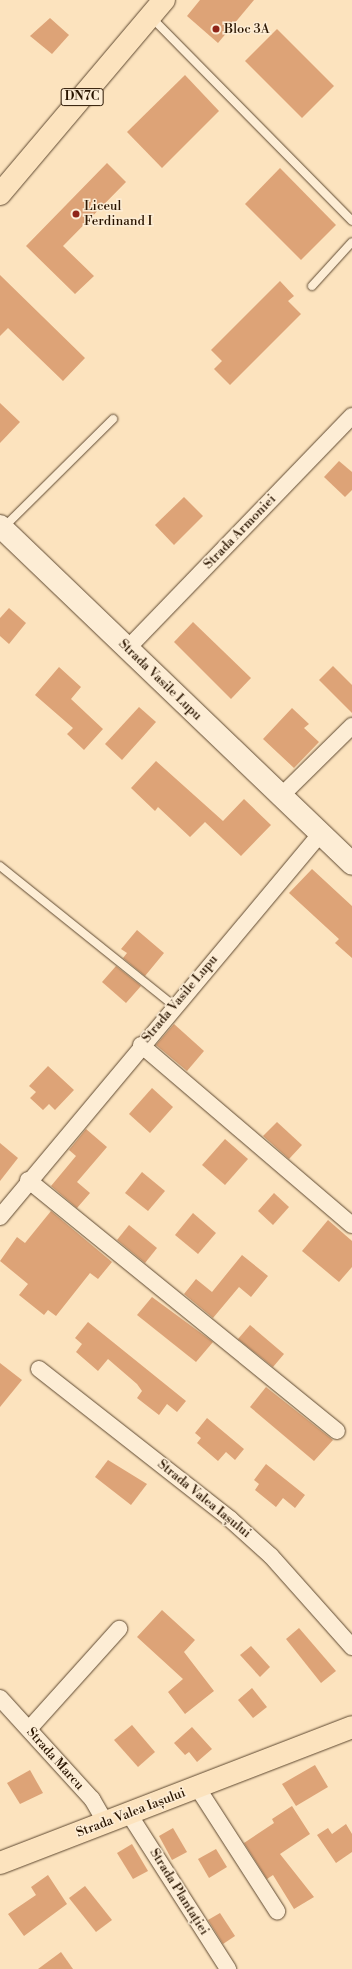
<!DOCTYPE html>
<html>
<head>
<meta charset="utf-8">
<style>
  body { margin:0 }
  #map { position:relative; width:352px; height:1969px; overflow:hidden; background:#fce3be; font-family:"Libre Bodoni",serif }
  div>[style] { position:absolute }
  .building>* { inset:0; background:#dda377 }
  .roads { filter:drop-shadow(0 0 1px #5e4830) drop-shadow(0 0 1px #5e4830) }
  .service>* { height:8px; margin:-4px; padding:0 4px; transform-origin:4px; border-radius:4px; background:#fdedd5 }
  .minor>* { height:16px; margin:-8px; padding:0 8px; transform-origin:8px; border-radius:8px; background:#fdedd5 }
  .secondary>* { height:22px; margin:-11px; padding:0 11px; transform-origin:11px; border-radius:11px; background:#fdedd5 }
  .primary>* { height:22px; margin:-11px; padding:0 11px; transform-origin:11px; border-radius:11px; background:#fce3be }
  .dots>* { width:11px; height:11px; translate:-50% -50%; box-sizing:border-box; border:2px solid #fdedd5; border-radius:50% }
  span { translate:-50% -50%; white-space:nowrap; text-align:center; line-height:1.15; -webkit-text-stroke:3px #fdedd5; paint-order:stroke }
  .shield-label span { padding:1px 3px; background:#fdedd5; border:1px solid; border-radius:3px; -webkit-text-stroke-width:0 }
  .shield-label { font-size:12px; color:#2a1500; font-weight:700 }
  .poi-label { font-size:13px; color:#2a1500 }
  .left { translate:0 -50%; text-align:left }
  .street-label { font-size:13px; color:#2a1500 }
</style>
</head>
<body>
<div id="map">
  <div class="building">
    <i style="clip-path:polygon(200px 0,254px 0,218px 43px,187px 16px)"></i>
    <i style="clip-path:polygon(50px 18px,69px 35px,52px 54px,30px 36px)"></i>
    <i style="clip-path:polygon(277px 29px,334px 86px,302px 118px,245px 61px)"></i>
    <i style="clip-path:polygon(185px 75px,219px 111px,162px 168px,127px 132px)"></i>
    <i style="clip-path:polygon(107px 163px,126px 182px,63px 246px,94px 276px,75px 294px,26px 246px)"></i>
    <i style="clip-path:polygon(280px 168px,336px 225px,301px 260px,245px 204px)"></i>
    <i style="clip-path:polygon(0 275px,85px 358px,63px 381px,8px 328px,0 336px)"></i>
    <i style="clip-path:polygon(280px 281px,294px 296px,288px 301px,301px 314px,230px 385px,214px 369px,222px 361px,211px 350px)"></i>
    <i style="clip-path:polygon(0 403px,20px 422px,0 443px)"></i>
    <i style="clip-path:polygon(339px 461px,352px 472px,352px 490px,345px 497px,324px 477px)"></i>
    <i style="clip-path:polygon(184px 497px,203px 516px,174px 545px,155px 525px)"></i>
    <i style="clip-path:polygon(9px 608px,26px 623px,9px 644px,0 636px,0 618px)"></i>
    <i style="clip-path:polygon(193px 622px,251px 678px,231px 699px,174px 642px)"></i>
    <i style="clip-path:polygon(333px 666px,352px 685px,352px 713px,319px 680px)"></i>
    <i style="clip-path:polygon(59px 667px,81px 687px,71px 699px,103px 729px,84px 750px,67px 734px,73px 728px,35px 695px)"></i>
    <i style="clip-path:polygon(139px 707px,156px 722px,122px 760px,105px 744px)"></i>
    <i style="clip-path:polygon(292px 708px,309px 724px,304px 728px,319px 742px,294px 768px,263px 739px)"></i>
    <i style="clip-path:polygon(156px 761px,223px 821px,244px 799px,271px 825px,241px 856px,205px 822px,190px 837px,158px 807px,155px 811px,131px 788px)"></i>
    <i style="clip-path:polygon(312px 869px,352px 906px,352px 958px,335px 943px,339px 939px,289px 893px)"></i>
    <i style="clip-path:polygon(137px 930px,164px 953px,145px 976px,123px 958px,127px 953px,121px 949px)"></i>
    <i style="clip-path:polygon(116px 966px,141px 986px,126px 1003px,102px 982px)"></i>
    <i style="clip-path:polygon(174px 1024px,204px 1051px,187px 1071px,156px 1045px)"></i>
    <i style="clip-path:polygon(48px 1066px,74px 1090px,55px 1110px,49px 1104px,43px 1110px,30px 1098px,36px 1092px,29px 1086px)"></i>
    <i style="clip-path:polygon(152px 1088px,173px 1107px,150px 1133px,129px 1114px)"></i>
    <i style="clip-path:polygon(277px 1122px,302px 1145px,289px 1159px,263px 1136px)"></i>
    <i style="clip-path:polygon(86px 1129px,107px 1147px,77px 1182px,90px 1193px,77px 1208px,51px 1186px,76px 1156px,69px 1150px)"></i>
    <i style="clip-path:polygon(225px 1139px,248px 1159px,225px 1185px,202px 1165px)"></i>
    <i style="clip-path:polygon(0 1143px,18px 1158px,0 1181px)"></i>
    <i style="clip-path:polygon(142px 1172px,165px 1191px,148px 1211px,125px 1193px)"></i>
    <i style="clip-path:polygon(274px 1193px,289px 1207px,273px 1225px,258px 1211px)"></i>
    <i style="clip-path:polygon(51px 1211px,112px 1262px,98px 1279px,90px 1273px,56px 1316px,48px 1310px,44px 1315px,19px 1295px,28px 1284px,0 1261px,17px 1237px,25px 1243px)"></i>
    <i style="clip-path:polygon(193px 1213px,216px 1233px,198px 1254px,175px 1235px)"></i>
    <i style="clip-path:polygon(328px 1220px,352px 1241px,352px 1267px,339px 1282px,302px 1251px)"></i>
    <i style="clip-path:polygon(129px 1225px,157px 1248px,145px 1263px,117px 1240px)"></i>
    <i style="clip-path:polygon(242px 1255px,268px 1276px,251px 1297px,239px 1287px,213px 1318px,184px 1294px,196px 1279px,212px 1292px)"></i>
    <i style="clip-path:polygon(152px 1297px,213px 1342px,196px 1362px,137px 1315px)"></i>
    <i style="clip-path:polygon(88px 1322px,186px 1401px,177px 1412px,167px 1404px,159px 1415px,137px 1398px,142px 1391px,137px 1384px,108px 1359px,98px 1371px,76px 1352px,82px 1344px,75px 1338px)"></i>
    <i style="clip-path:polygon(250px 1325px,284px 1354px,273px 1367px,238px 1339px)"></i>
    <i style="clip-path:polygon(0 1363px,22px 1380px,0 1407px)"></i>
    <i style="clip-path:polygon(266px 1387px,333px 1440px,314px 1461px,250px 1407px)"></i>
    <i style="clip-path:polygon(207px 1418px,244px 1449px,235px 1460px,226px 1452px,218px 1461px,197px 1443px,201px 1438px,195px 1433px)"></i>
    <i style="clip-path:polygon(108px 1460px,147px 1484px,131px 1505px,95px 1477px)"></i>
    <i style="clip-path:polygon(266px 1464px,305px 1495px,295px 1508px,283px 1498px,276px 1507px,255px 1490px,259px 1484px,254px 1480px)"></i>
    <i style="clip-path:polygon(162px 1610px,195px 1640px,184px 1652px,214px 1691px,185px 1714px,168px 1692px,183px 1679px,137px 1637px)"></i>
    <i style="clip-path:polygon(299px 1628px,336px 1671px,321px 1683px,286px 1639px)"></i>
    <i style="clip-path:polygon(251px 1646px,270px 1667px,260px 1677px,240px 1655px)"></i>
    <i style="clip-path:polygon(252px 1688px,267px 1707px,253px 1718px,238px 1700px)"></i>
    <i style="clip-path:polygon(132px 1725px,155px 1752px,138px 1767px,114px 1740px)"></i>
    <i style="clip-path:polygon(192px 1727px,212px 1749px,197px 1762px,189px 1752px,185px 1755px,174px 1743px)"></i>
    <i style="clip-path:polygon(315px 1765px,328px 1787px,296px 1806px,282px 1784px)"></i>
    <i style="clip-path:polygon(30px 1770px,43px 1793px,20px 1804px,7px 1783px)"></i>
    <i style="clip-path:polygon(292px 1806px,310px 1834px,280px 1854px,314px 1897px,294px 1909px,273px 1875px,267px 1879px,244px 1843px,274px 1823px,272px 1819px)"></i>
    <i style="clip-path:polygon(346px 1824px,352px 1834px,352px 1852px,336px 1863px,317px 1835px,328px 1828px,332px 1834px)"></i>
    <i style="clip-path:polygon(173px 1828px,187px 1852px,172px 1860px,159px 1836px)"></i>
    <i style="clip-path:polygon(132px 1844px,148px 1871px,133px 1879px,117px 1853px)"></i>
    <i style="clip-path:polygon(216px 1849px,227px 1867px,209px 1878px,198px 1859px)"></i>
    <i style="clip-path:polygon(48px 1875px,67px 1904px,24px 1936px,8px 1914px,36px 1895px,31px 1887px)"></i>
    <i style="clip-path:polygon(85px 1886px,112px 1920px,96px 1932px,69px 1898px)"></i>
    <i style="clip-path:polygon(220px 1913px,235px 1936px,223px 1944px,208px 1920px)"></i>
    <i style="clip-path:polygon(61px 1952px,73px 1969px,38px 1969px)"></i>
  </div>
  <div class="roads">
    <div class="service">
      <i style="left:151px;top:17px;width:286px;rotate:45.4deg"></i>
      <i style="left:312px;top:286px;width:59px;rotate:-47.7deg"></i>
      <i style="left:3px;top:528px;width:155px;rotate:-44.7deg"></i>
      <i style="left:0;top:866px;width:223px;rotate:38.8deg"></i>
    </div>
    <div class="minor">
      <i style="left:127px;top:649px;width:324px;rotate:-46deg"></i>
      <i style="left:281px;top:796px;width:100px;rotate:-44.6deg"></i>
      <i style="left:141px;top:1045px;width:277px;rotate:40.5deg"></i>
      <i style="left:28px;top:1180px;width:398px;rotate:39.1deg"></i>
      <i style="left:0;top:1217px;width:499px;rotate:-50.1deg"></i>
      <i style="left:39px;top:1369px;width:243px;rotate:38.1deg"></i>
      <i style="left:230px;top:1519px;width:55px;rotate:42.1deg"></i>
      <i style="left:271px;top:1556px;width:122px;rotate:48.3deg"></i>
      <i style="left:0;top:1698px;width:137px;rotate:47.7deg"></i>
      <i style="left:92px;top:1799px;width:28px;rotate:60deg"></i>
      <i style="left:29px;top:1729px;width:135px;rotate:-48deg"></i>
      <i style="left:197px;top:1787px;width:148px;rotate:57.2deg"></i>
      <i style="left:129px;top:1814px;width:184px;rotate:57.4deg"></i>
    </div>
    <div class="secondary">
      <i style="left:0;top:526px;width:488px;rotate:43.8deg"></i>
    </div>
    <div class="primary">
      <i style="left:0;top:194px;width:254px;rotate:-49.8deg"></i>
      <i style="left:0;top:1863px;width:377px;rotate:-21.1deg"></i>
    </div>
  </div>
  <div class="dots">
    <i style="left:216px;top:29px;background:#8f2418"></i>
    <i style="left:76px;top:214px;background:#8f2418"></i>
  </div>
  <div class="shield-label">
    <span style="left:82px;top:97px">DN7C</span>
  </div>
  <div class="poi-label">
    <span class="left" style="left:224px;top:29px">Bloc 3A</span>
    <span class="left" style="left:84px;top:214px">Liceul<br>Ferdinand I</span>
  </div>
  <div class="street-label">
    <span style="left:240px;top:532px;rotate:-46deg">Strada Armoniei</span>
    <span style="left:160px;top:680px;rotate:44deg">Strada Vasile Lupu</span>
    <span style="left:180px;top:999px;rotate:-50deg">Strada Vasile Lupu</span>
    <span style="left:204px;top:1499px;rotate:39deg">Strada Valea Iașului</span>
    <span style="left:55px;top:1759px;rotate:48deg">Strada Marcu</span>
    <span style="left:131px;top:1813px;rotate:-21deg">Strada Valea Iașului</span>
    <span style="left:179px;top:1892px;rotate:58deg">Strada Plantației</span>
  </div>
</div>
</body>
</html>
